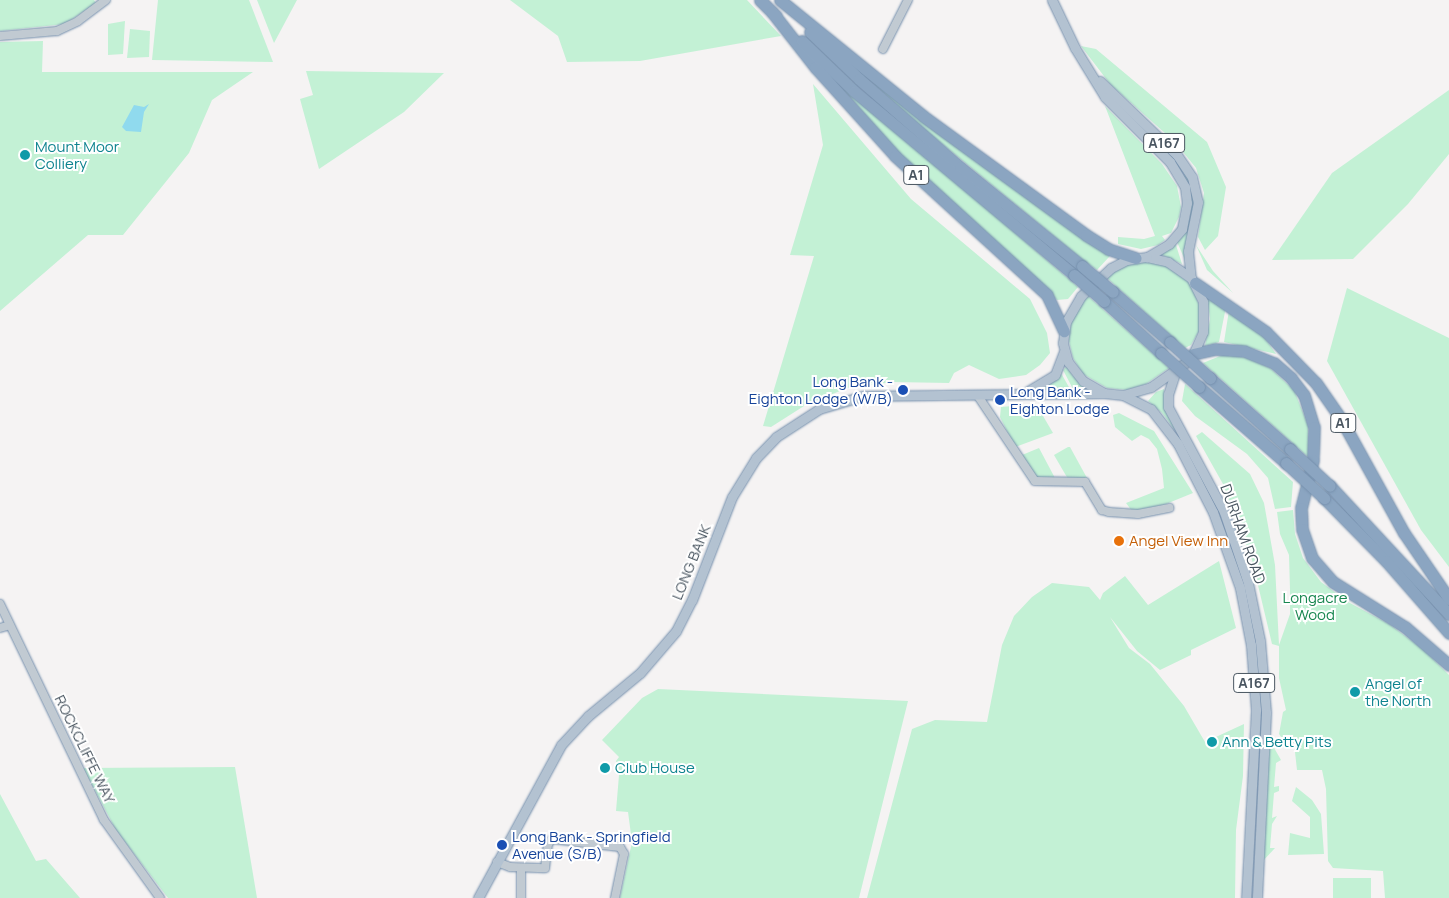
<!DOCTYPE html>
<html>
<head>
<meta charset="utf-8">
<style>
  body { margin:0 }
  #map { position:relative; width:1449px; height:898px; overflow:hidden; background:#f5f3f3; font-family:Manrope,sans-serif }
  div>[style] { position:absolute }
  .green>* { inset:0; background:#c3f1d5 }
  .water>* { inset:0; background:#90daee }
  .roads { filter:drop-shadow(0 0 1px #7690ad) drop-shadow(0 0 1px #7690ad) }
  .minor>* { height:8px; margin:-4px; padding:0 4px; transform-origin:4px; border-radius:4px; background:#c1cad2 }
  .major>* { height:9px; margin:-4.5px; padding:0 4.5px; transform-origin:4.5px; border-radius:4.5px; background:#b3c2d1 }
  .highway>* { height:11px; margin:-5.5px; padding:0 5.5px; transform-origin:5.5px; border-radius:5.5px; background:#8ba5c1 }
  .bridges { filter:drop-shadow(0 0 1px #7690ad) drop-shadow(0 0 1px #7690ad) }
  .highway-bridge>* { height:11px; margin:-5.5px; padding:0 5.5px; transform-origin:5.5px; border-radius:5.5px; background:#8ba5c1 }
  .dots>* { width:14px; height:14px; translate:-50% -50%; box-sizing:border-box; border:2px solid #fff; border-radius:50% }
  span { translate:-50% -50%; white-space:nowrap; text-align:center; line-height:1.15; -webkit-text-stroke:4px #fff; paint-order:stroke }
  .shield-label span { padding:1px 4px; background:#fff; border:1px solid; border-radius:4px; -webkit-text-stroke-width:0 }
  .shield-label { font-size:14px; color:#4a5661; font-weight:700 }
  .culture-label { font-size:15px; color:#0d838f }
  .left { translate:0 -50%; text-align:left }
  .transit-label { font-size:15px; color:#164399 }
  .right { translate:-100% -50%; text-align:right }
  .street-label { font-size:15px; color:#4a5661 }
  .food-label { font-size:15px; color:#c56008 }
  .park-label { font-size:15px; color:#17864f }
</style>
</head>
<body>
<div id="map">
  <div class="green">
    <i style="clip-path:polygon(0 0,94px 0,96px 3px,65px 24px,0 31px)"></i>
    <i style="clip-path:polygon(158px 0,249px 0,273px 62px,152px 60px)"></i>
    <i style="clip-path:polygon(257px 0,297px 0,274px 43px)"></i>
    <i style="clip-path:polygon(510px 0,747px 0,781px 36px,640px 61px,567px 62px,558px 36px)"></i>
    <i style="clip-path:polygon(125px 21px,123px 54px,108px 55px,108px 24px)"></i>
    <i style="clip-path:polygon(130px 29px,150px 31px,149px 57px,127px 58px)"></i>
    <i style="clip-path:polygon(43px 41px,42px 72px,253px 72px,212px 100px,189px 153px,123px 235px,88px 235px,0 311px,0 42px)"></i>
    <i style="clip-path:polygon(1081px 46px,1096px 49px,1207px 142px,1226px 187px,1218px 236px,1205px 250px,1198px 237px,1204px 193px,1196px 168px,1175px 142px,1110px 84px)"></i>
    <i style="clip-path:polygon(306px 71px,444px 73px,404px 112px,319px 169px,300px 99px,313px 95px)"></i>
    <i style="clip-path:polygon(827px 71px,1078px 287px,1068px 299px,1057px 300px,907px 162px)"></i>
    <i style="clip-path:polygon(877px 82px,1110px 255px,1109px 257px,1097px 270px,1083px 260px,918px 124px,874px 84px)"></i>
    <i style="clip-path:polygon(813px 84px,911px 199px,1030px 299px,1047px 333px,1050px 353px,1040px 365px,1026px 375px,999px 379px,969px 365px,954px 373px,949px 383px,893px 382px,847px 388px,804px 406px,771px 427px,763px 426px,814px 256px,790px 255px,823px 145px)"></i>
    <i style="clip-path:polygon(1449px 90px,1449px 154px,1408px 204px,1353px 259px,1272px 260px,1332px 173px)"></i>
    <i style="clip-path:polygon(1105px 106px,1162px 164px,1177px 186px,1181px 207px,1179px 217px,1171px 233px,1162px 236px,1165px 240px,1158px 245px,1141px 249px,1118px 244px,1118px 237px,1144px 239px,1155px 236px)"></i>
    <i style="clip-path:polygon(1157px 141px,1176px 160px,1192px 183px,1195px 202px,1185px 260px,1177px 242px,1190px 218px,1190px 191px,1183px 172px)"></i>
    <i style="clip-path:polygon(1174px 244px,1176px 245px,1182px 264px,1160px 254px)"></i>
    <i style="clip-path:polygon(1196px 245px,1213px 271px,1233px 293px,1207px 270px)"></i>
    <i style="clip-path:polygon(1146px 261px,1164px 265px,1191px 284px,1200px 308px,1199px 331px,1191px 345px,1185px 348px,1107px 278px,1122px 266px)"></i>
    <i style="clip-path:polygon(1347px 288px,1449px 338px,1449px 567px,1421px 530px,1327px 361px)"></i>
    <i style="clip-path:polygon(1088px 296px,1169px 368px,1146px 384px,1127px 390px,1107px 388px,1083px 374px,1073px 358px,1068px 337px,1073px 317px)"></i>
    <i style="clip-path:polygon(1207px 296px,1226px 307px,1219px 342px,1205px 346px,1210px 319px)"></i>
    <i style="clip-path:polygon(1229px 310px,1262px 334px,1276px 354px,1224px 342px)"></i>
    <i style="clip-path:polygon(1225px 354px,1247px 358px,1270px 368px,1294px 390px,1308px 425px,1308px 457px,1203px 363px)"></i>
    <i style="clip-path:polygon(1067px 366px,1072px 375px,1085px 389px,1073px 389px,1063px 370px)"></i>
    <i style="clip-path:polygon(1061px 373px,1070px 389px,1036px 391px,1054px 381px)"></i>
    <i style="clip-path:polygon(1185px 384px,1293px 482px,1291px 507px,1275px 509px,1268px 478px,1247px 454px,1195px 416px,1182px 401px)"></i>
    <i style="clip-path:polygon(1164px 389px,1164px 402px,1176px 432px,1162px 413px,1148px 401px,1156px 392px)"></i>
    <i style="clip-path:polygon(1036px 404px,1053px 433px,1015px 447px,1000px 417px,1001px 407px)"></i>
    <i style="clip-path:polygon(1119px 413px,1154px 431px,1193px 493px,1161px 506px,1132px 511px,1126px 503px,1164px 488px,1162px 469px,1157px 449px,1149px 439px,1141px 435px,1132px 441px,1115px 427px,1113px 415px)"></i>
    <i style="clip-path:polygon(1202px 432px,1250px 474px,1264px 503px,1275px 565px,1279px 645px,1290px 614px,1290px 590px,1289px 555px,1280px 534px,1277px 512px,1293px 510px,1295px 534px,1303px 558px,1321px 582px,1348px 602px,1389px 624px,1424px 650px,1449px 675px,1449px 898px,1385px 898px,1383px 871px,1333px 868px,1328px 861px,1326px 789px,1322px 770px,1297px 770px,1294px 743px,1286px 744px,1279px 734px,1283px 712px,1286px 710px,1279px 678px,1279px 646px,1272px 644px,1252px 560px,1223px 484px,1196px 436px)"></i>
    <i style="clip-path:polygon(1068px 447px,1070px 447px,1087px 478px,1068px 479px,1054px 455px)"></i>
    <i style="clip-path:polygon(1039px 448px,1056px 480px,1037px 478px,1022px 455px)"></i>
    <i style="clip-path:polygon(1219px 561px,1236px 628px,1191px 650px,1191px 655px,1160px 670px,1137px 651px,1110px 617px,1129px 648px,1150px 664px,1184px 706px,1205px 742px,1244px 724px,1243px 776px,1236px 830px,1235px 898px,867px 898px,912px 729px,935px 720px,987px 722px,1002px 645px,1014px 616px,1032px 597px,1052px 583px,1089px 587px,1100px 600px,1103px 593px,1125px 576px,1148px 605px)"></i>
    <i style="clip-path:polygon(658px 689px,908px 701px,859px 898px,620px 898px,632px 842px,628px 812px,616px 811px,619px 775px,616px 761px,619px 757px,602px 740px,642px 698px)"></i>
    <i style="clip-path:polygon(1269px 739px,1281px 760px,1276px 763px,1274px 787px,1279px 786px,1279px 791px,1274px 793px,1272px 818px,1277px 816px,1272px 824px,1270px 848px,1275px 848px,1262px 862px)"></i>
    <i style="clip-path:polygon(235px 767px,257px 898px,168px 898px,116px 830px,83px 768px)"></i>
    <i style="clip-path:polygon(1296px 787px,1312px 800px,1321px 814px,1324px 854px,1288px 855px,1290px 833px,1310px 838px,1310px 817px,1292px 801px)"></i>
    <i style="clip-path:polygon(0 794px,36px 861px,46px 859px,80px 898px,0 898px)"></i>
    <i style="clip-path:polygon(1333px 878px,1371px 878px,1371px 898px,1333px 898px)"></i>
  </div>
  <div class="water">
    <i style="clip-path:polygon(149px 104px,144px 112px,141px 132px,126px 131px,122px 127px,134px 105px,144px 107px)"></i>
  </div>
  <div class="roads">
    <div class="minor">
      <i style="left:0;top:36px;width:57px;rotate:-5deg"></i>
      <i style="left:57px;top:31px;width:23px;rotate:-25deg"></i>
      <i style="left:78px;top:21px;width:35px;rotate:-37deg"></i>
      <i style="left:883px;top:49px;width:55px;rotate:-63deg"></i>
      <i style="left:978px;top:396px;width:102px;rotate:56.2deg"></i>
      <i style="left:1035px;top:481px;width:50px;rotate:1.1deg"></i>
      <i style="left:1085px;top:482px;width:33px;rotate:59deg"></i>
      <i style="left:1102px;top:510px;width:7px;rotate:16deg"></i>
      <i style="left:1109px;top:512px;width:29px;rotate:4deg"></i>
      <i style="left:1138px;top:514px;width:32px;rotate:-11deg"></i>
      <i style="left:0;top:604px;width:240px;rotate:64.3deg"></i>
      <i style="left:104px;top:820px;width:96px;rotate:54.3deg"></i>
      <i style="left:0;top:628px;width:10px;rotate:-17deg"></i>
      <i style="left:497px;top:862px;width:14px;rotate:21deg"></i>
      <i style="left:510px;top:867px;width:35px;rotate:2deg"></i>
      <i style="left:545px;top:868px;width:24px;rotate:-83deg"></i>
      <i style="left:548px;top:844px;width:6px;rotate:-51deg"></i>
      <i style="left:552px;top:839px;width:68px;rotate:6.7deg"></i>
      <i style="left:620px;top:847px;width:8px;rotate:60deg"></i>
      <i style="left:624px;top:854px;width:45px;rotate:101.6deg"></i>
      <i style="left:521px;top:868px;width:30px;rotate:90deg"></i>
    </div>
    <div class="major">
      <i style="left:1052px;top:0;width:53px;rotate:64.4deg"></i>
      <i style="left:1075px;top:48px;width:57px;rotate:58.5deg"></i>
      <i style="left:1105px;top:97px;width:92px;rotate:45deg"></i>
      <i style="left:1170px;top:162px;width:29px;rotate:59deg"></i>
      <i style="left:1185px;top:187px;width:16px;rotate:83deg"></i>
      <i style="left:1187px;top:203px;width:26px;rotate:101deg"></i>
      <i style="left:1182px;top:229px;width:20px;rotate:131deg"></i>
      <i style="left:1169px;top:244px;width:26px;rotate:149deg"></i>
      <i style="left:1100px;top:81px;width:107px;rotate:43.9deg"></i>
      <i style="left:1177px;top:155px;width:27px;rotate:56deg"></i>
      <i style="left:1192px;top:177px;width:26px;rotate:77deg"></i>
      <i style="left:1198px;top:202px;width:50px;rotate:101.5deg"></i>
      <i style="left:1188px;top:251px;width:27px;rotate:84deg"></i>
      <i style="left:1147px;top:257px;width:22px;rotate:13deg"></i>
      <i style="left:1168px;top:262px;width:28px;rotate:35deg"></i>
      <i style="left:1191px;top:278px;width:27px;rotate:63deg"></i>
      <i style="left:1203px;top:302px;width:30px;rotate:90deg"></i>
      <i style="left:1203px;top:332px;width:24px;rotate:114deg"></i>
      <i style="left:1193px;top:354px;width:12px;rotate:132deg"></i>
      <i style="left:1185px;top:363px;width:42px;rotate:144.8deg"></i>
      <i style="left:1151px;top:387px;width:29px;rotate:164deg"></i>
      <i style="left:1123px;top:395px;width:19px;rotate:-174deg"></i>
      <i style="left:1104px;top:393px;width:24px;rotate:-150deg"></i>
      <i style="left:1083px;top:381px;width:24px;rotate:-128deg"></i>
      <i style="left:1068px;top:362px;width:20px;rotate:-105deg"></i>
      <i style="left:1063px;top:343px;width:21px;rotate:-82deg"></i>
      <i style="left:1066px;top:322px;width:30px;rotate:-60deg"></i>
      <i style="left:1081px;top:296px;width:41px;rotate:-43deg"></i>
      <i style="left:1111px;top:268px;width:18px;rotate:-27deg"></i>
      <i style="left:1127px;top:260px;width:20px;rotate:-9deg"></i>
      <i style="left:1176px;top:370px;width:25px;rotate:108deg"></i>
      <i style="left:1168px;top:394px;width:13px;rotate:90deg"></i>
      <i style="left:1168px;top:407px;width:119px;rotate:61.9deg"></i>
      <i style="left:1224px;top:512px;width:75px;rotate:71.3deg"></i>
      <i style="left:1248px;top:583px;width:59px;rotate:78.3deg"></i>
      <i style="left:1260px;top:641px;width:72px;rotate:85.2deg"></i>
      <i style="left:1266px;top:713px;width:185px;rotate:92.8deg"></i>
      <i style="left:1028px;top:391px;width:31px;rotate:-31deg"></i>
      <i style="left:1055px;top:375px;width:25px;rotate:-69deg"></i>
      <i style="left:1123px;top:395px;width:31px;rotate:27deg"></i>
      <i style="left:1151px;top:409px;width:44px;rotate:52.4deg"></i>
      <i style="left:1178px;top:444px;width:76px;rotate:62.8deg"></i>
      <i style="left:1213px;top:512px;width:81px;rotate:70.4deg"></i>
      <i style="left:1240px;top:588px;width:58px;rotate:79.1deg"></i>
      <i style="left:1251px;top:645px;width:65px;rotate:85.6deg"></i>
      <i style="left:1256px;top:710px;width:188px;rotate:93deg"></i>
      <i style="left:478px;top:898px;width:174px;rotate:-61.5deg"></i>
      <i style="left:561px;top:745px;width:40px;rotate:-47deg"></i>
      <i style="left:588px;top:716px;width:67px;rotate:-39.6deg"></i>
      <i style="left:640px;top:673px;width:55px;rotate:-49.4deg"></i>
      <i style="left:676px;top:631px;width:35px;rotate:-63deg"></i>
      <i style="left:692px;top:600px;width:110px;rotate:-68.8deg"></i>
      <i style="left:732px;top:497px;width:46px;rotate:-58.4deg"></i>
      <i style="left:756px;top:458px;width:29px;rotate:-46deg"></i>
      <i style="left:776px;top:437px;width:51px;rotate:-33.1deg"></i>
      <i style="left:819px;top:409px;width:46px;rotate:-16.5deg"></i>
      <i style="left:863px;top:396px;width:241px;rotate:-0.7deg"></i>
    </div>
    <div class="highway">
      <i style="left:760px;top:0;width:23px;rotate:45deg"></i>
      <i style="left:780px;top:0;width:184px;rotate:39deg"></i>
      <i style="left:923px;top:116px;width:202px;rotate:36.1deg"></i>
      <i style="left:1086px;top:235px;width:26px;rotate:32deg"></i>
      <i style="left:1108px;top:249px;width:29px;rotate:18deg"></i>
      <i style="left:772px;top:12px;width:70px;rotate:52deg"></i>
      <i style="left:815px;top:67px;width:120px;rotate:48deg"></i>
      <i style="left:895px;top:156px;width:206px;rotate:42.4deg"></i>
      <i style="left:1047px;top:295px;width:40px;rotate:65deg"></i>
      <i style="left:810px;top:32px;width:68px;rotate:43.8deg"></i>
      <i style="left:859px;top:79px;width:134px;rotate:41.1deg"></i>
      <i style="left:960px;top:167px;width:157px;rotate:39.1deg"></i>
      <i style="left:802px;top:41px;width:72px;rotate:43.9deg"></i>
      <i style="left:854px;top:91px;width:287px;rotate:39.9deg"></i>
      <i style="left:1195px;top:283px;width:86px;rotate:34.6deg"></i>
      <i style="left:1266px;top:332px;width:71px;rotate:45.6deg"></i>
      <i style="left:1316px;top:383px;width:44px;rotate:55.2deg"></i>
      <i style="left:1341px;top:419px;width:130px;rotate:61.1deg"></i>
      <i style="left:1404px;top:533px;width:80px;rotate:55.7deg"></i>
      <i style="left:1113px;top:292px;width:76px;rotate:41.3deg"></i>
      <i style="left:1104px;top:301px;width:77px;rotate:42.4deg"></i>
      <i style="left:1193px;top:354px;width:23px;rotate:-13deg"></i>
      <i style="left:1215px;top:349px;width:29px;rotate:4deg"></i>
      <i style="left:1244px;top:351px;width:32px;rotate:22deg"></i>
      <i style="left:1274px;top:363px;width:23px;rotate:41deg"></i>
      <i style="left:1291px;top:378px;width:21px;rotate:53deg"></i>
      <i style="left:1304px;top:395px;width:34px;rotate:73deg"></i>
      <i style="left:1314px;top:427px;width:33px;rotate:92deg"></i>
      <i style="left:1313px;top:460px;width:49px;rotate:104deg"></i>
      <i style="left:1301px;top:508px;width:21px;rotate:87deg"></i>
      <i style="left:1302px;top:529px;width:31px;rotate:71deg"></i>
      <i style="left:1312px;top:558px;width:32px;rotate:49deg"></i>
      <i style="left:1333px;top:582px;width:85px;rotate:32deg"></i>
      <i style="left:1405px;top:627px;width:58px;rotate:40.8deg"></i>
      <i style="left:1210px;top:378px;width:107px;rotate:41.6deg"></i>
      <i style="left:1199px;top:387px;width:116px;rotate:41.1deg"></i>
      <i style="left:1330px;top:486px;width:175px;rotate:47.1deg"></i>
      <i style="left:1324px;top:498px;width:88px;rotate:45.5deg"></i>
      <i style="left:1386px;top:561px;width:96px;rotate:48.8deg"></i>
    </div>
  </div>
  <div class="bridges">
    <div class="highway-bridge">
      <i style="left:1082px;top:266px;width:40px;rotate:40deg"></i>
      <i style="left:1074px;top:275px;width:40px;rotate:41deg"></i>
      <i style="left:1170px;top:342px;width:54px;rotate:42deg"></i>
      <i style="left:1161px;top:353px;width:51px;rotate:41.8deg"></i>
      <i style="left:1290px;top:449px;width:54px;rotate:42.8deg"></i>
      <i style="left:1286px;top:463px;width:52px;rotate:42.6deg"></i>
    </div>
  </div>
  <div class="dots">
    <i style="left:25px;top:155px;background:#0f9aa8"></i>
    <i style="left:903px;top:390px;background:#1a4fb4"></i>
    <i style="left:1000px;top:400px;background:#1a4fb4"></i>
    <i style="left:1119px;top:541px;background:#e8710a"></i>
    <i style="left:1355px;top:692px;background:#0f9aa8"></i>
    <i style="left:1212px;top:742px;background:#0f9aa8"></i>
    <i style="left:605px;top:768px;background:#0f9aa8"></i>
    <i style="left:502px;top:845px;background:#1a4fb4"></i>
  </div>
  <div class="shield-label">
    <span style="left:1164px;top:143px">A167</span>
    <span style="left:916px;top:175px">A1</span>
    <span style="left:1343px;top:423px">A1</span>
    <span style="left:1254px;top:683px">A167</span>
  </div>
  <div class="culture-label">
    <span class="left" style="left:35px;top:155px">Mount Moor<br>Colliery</span>
    <span class="left" style="left:1365px;top:692px">Angel of<br>the North</span>
    <span class="left" style="left:1222px;top:742px">Ann &amp; Betty Pits</span>
    <span class="left" style="left:615px;top:768px">Club House</span>
  </div>
  <div class="transit-label">
    <span class="right" style="left:893px;top:390px">Long Bank -<br>Eighton Lodge (W/B)</span>
    <span class="left" style="left:1010px;top:400px">Long Bank -<br>Eighton Lodge</span>
    <span class="left" style="left:512px;top:845px">Long Bank - Springfield<br>Avenue (S/B)</span>
  </div>
  <div class="street-label">
    <span style="left:1243px;top:534px;rotate:70deg">DURHAM ROAD</span>
    <span style="left:691px;top:562px;rotate:-68deg">LONG BANK</span>
    <span style="left:85px;top:749px;rotate:64deg">ROCKCLIFFE WAY</span>
  </div>
  <div class="food-label">
    <span class="left" style="left:1129px;top:541px">Angel View Inn</span>
  </div>
  <div class="park-label">
    <span style="left:1315px;top:606px">Longacre<br>Wood</span>
  </div>
</div>
</body>
</html>
